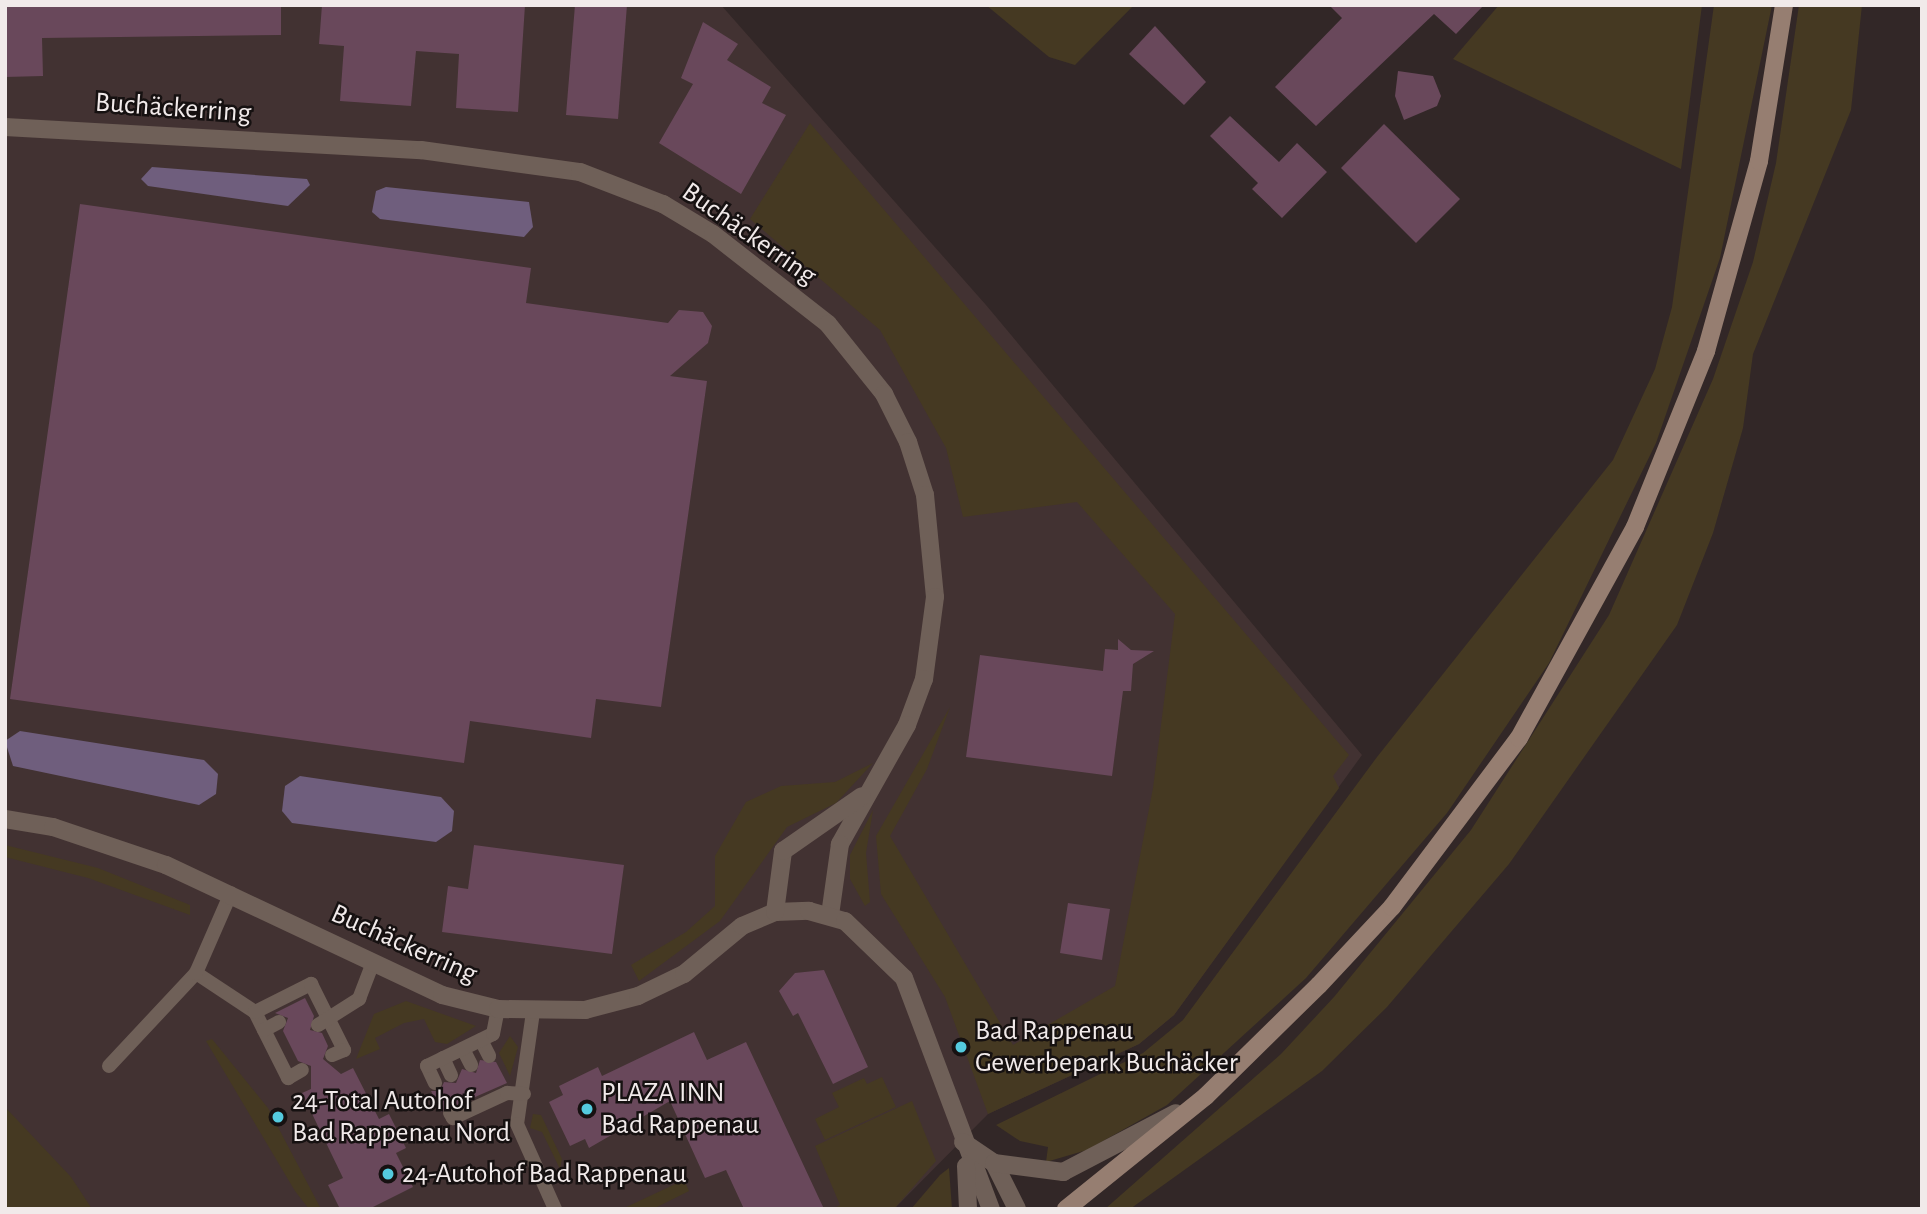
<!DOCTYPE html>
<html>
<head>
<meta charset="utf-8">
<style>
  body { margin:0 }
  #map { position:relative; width:1927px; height:1214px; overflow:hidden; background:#322727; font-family:"Alegreya Sans",sans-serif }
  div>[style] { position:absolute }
  .built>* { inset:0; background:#423232 }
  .green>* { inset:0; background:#453922 }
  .water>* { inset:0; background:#6f5e7d }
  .building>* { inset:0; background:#69485b }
  .lane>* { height:14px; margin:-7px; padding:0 7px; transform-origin:7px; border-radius:7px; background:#6f6058 }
  .street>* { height:18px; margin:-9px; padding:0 9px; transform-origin:9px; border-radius:9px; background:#6f6058 }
  .secondary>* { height:18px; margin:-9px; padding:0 9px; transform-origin:9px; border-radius:9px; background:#967e71 }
  .dots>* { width:19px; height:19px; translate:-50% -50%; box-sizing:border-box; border:4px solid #161111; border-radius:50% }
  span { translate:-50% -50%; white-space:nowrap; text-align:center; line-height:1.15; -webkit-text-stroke:5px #161111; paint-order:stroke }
  .street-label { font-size:28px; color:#f1eaea }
  .poi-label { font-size:28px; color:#f1eaea }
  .left { translate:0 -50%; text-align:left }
  .frame { position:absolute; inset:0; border:7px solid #f1eaea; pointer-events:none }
</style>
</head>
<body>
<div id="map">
  <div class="built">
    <i style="clip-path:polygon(5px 5px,721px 5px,986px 305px,1362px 755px,1174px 1015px,1139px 1044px,988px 1114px,894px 1209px,92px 1209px,5px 1107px)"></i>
  </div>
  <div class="green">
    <i style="clip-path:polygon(986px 5px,1134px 5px,1075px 65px,1049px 57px)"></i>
    <i style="clip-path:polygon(1499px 5px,1702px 5px,1681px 169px,1453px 59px)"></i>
    <i style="clip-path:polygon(1714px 5px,1772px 5px,1720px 258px,1656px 443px,1549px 663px,1447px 813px,1306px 978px,1167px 1105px,1087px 1150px,1046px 1162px,1048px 1147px,1020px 1141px,996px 1125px,1143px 1053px,1183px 1020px,1377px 757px,1613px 460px,1655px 369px,1672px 307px)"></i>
    <i style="clip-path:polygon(1799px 5px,1862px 5px,1851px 110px,1753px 354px,1743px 428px,1713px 533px,1677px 625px,1509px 864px,1387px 1007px,1322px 1071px,1130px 1209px,1105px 1209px,1281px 1054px,1334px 997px,1471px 830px,1609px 615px,1713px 379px,1753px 262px,1776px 163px)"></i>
    <i style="clip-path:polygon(810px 123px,1349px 755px,1333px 776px,1339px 788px,1174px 1015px,1139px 1044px,988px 1114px,945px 997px,881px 894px,876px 836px,950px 707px,927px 769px,890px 836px,1013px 1045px,1115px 986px,1153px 788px,1175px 614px,1077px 502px,963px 517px,946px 448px,880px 330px,750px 219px)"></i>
    <i style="clip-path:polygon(873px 763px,836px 803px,787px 827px,720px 921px,639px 981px,631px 965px,686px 932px,715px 906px,715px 856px,746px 802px,781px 786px,835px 782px)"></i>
    <i style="clip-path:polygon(873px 810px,866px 853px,870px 902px,865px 906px,850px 879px,850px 855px)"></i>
    <i style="clip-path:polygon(5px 845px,98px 868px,190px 905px,190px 915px,88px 878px,5px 857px)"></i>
    <i style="clip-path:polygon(406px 1001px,476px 1026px,447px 1044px,435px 1042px,424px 1019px,404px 1023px,375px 1038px,380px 1049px,356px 1059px,374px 1014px)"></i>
    <i style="clip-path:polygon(510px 1036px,518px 1047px,510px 1076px,499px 1053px)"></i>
    <i style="clip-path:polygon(212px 1039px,268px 1108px,321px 1209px,309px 1209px,295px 1191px,206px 1041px)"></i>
    <i style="clip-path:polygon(882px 1077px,896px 1107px,825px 1140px,815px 1119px,839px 1107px,832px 1093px,864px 1078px,867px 1084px)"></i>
    <i style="clip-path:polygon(912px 1101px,936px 1161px,894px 1209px,833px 1209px,840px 1205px,815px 1146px)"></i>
    <i style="clip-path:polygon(5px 1107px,71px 1177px,92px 1209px,5px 1209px)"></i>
    <i style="clip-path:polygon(533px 1114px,541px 1115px,562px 1159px,560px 1169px,542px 1132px,530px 1128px)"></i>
    <i style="clip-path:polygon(949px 1168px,952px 1209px,911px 1209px,940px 1175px)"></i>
    <i style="clip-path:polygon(684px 1180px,689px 1191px,653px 1209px,622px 1209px)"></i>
  </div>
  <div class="water">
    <i style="clip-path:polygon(152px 167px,307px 179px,310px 185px,288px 206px,148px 186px,141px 179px)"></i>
    <i style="clip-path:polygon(386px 187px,529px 202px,533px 227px,524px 237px,380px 219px,372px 212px,376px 191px)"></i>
    <i style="clip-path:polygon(20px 731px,204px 760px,218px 774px,216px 794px,199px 805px,13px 766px,5px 741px)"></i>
    <i style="clip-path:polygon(300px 776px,441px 797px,454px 811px,452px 831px,436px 842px,292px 823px,282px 811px,285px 786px)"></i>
  </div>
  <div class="building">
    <i style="clip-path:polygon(5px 5px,281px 5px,281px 35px,42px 38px,43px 76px,5px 77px)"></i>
    <i style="clip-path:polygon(322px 5px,525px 5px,518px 112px,456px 108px,459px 54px,416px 51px,411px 106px,340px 101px,344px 46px,319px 44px)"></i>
    <i style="clip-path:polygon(575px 5px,627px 5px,618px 119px,566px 115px)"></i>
    <i style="clip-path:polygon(1329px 5px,1484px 5px,1456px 34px,1434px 14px,1316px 126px,1275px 87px,1342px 18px)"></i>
    <i style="clip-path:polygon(703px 22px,738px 44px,727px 60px,771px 87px,762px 103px,786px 115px,741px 194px,659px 143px,693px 84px,681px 78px)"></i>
    <i style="clip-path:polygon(1155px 26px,1206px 82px,1184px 105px,1129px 54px)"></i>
    <i style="clip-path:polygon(1398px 71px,1433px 76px,1441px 96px,1437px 106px,1404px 120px,1395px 96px)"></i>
    <i style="clip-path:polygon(1230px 116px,1279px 162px,1297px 143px,1327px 172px,1282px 218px,1252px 189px,1258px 183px,1210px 136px)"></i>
    <i style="clip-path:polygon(1384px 124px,1460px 199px,1416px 243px,1341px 168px)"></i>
    <i style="clip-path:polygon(80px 204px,531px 268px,526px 303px,668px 323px,679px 310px,703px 312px,712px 326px,708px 343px,670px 376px,707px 381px,661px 707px,596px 699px,591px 738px,470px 721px,464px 763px,10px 699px)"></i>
    <i style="clip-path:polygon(1118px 639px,1131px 650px,1154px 651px,1133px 664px,1131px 691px,1123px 691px,1112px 776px,966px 757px,980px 655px,1103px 671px,1105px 649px,1118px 650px)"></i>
    <i style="clip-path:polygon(474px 845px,624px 865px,612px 954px,442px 932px,448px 886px,468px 889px)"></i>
    <i style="clip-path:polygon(1068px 903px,1110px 909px,1102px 960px,1060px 953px)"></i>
    <i style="clip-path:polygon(824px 970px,868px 1067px,833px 1084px,798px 1013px,793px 1016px,779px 991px,795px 973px)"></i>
    <i style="clip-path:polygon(305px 998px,314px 1016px,310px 1030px,322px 1033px,328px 1046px,323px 1059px,341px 1074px,353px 1068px,379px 1119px,389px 1114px,406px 1148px,396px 1153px,413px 1187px,369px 1209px,340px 1209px,328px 1185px,343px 1178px,302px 1093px,311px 1089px,311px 1066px,298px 1061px,283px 1031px,288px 1018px,275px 1013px)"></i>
    <i style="clip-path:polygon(694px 1032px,707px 1060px,746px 1042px,824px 1209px,744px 1209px,726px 1170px,705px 1178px,670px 1101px,589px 1148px,585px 1139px,570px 1146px,549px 1102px,563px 1095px,559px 1086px,598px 1067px,602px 1076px)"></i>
    <i style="clip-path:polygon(480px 1060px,496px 1062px,507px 1083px,441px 1112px,431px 1091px,440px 1091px,444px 1082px,456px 1083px,462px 1069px,476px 1073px)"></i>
  </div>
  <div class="lane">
    <i style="left:196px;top:973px;width:71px;rotate:33.5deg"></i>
    <i style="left:255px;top:1012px;width:74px;rotate:63.4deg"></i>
    <i style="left:288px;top:1078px;width:16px;rotate:-30deg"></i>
    <i style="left:255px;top:1012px;width:63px;rotate:-26.6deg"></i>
    <i style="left:311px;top:984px;width:74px;rotate:63.4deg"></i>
    <i style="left:344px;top:1050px;width:13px;rotate:157deg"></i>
    <i style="left:533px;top:1012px;width:113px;rotate:98.1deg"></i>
    <i style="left:517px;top:1124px;width:93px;rotate:65.9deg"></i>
    <i style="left:318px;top:1025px;width:49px;rotate:-32.4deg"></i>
    <i style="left:359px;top:999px;width:39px;rotate:-69deg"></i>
    <i style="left:264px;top:1030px;width:17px;rotate:-28deg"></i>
    <i style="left:481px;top:1040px;width:18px;rotate:63deg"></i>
    <i style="left:463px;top:1049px;width:18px;rotate:63deg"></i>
    <i style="left:443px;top:1058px;width:19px;rotate:65deg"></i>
    <i style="left:109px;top:1066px;width:127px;rotate:-46.9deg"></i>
    <i style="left:196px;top:973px;width:87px;rotate:-66.4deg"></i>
    <i style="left:435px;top:1083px;width:19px;rotate:-115deg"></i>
    <i style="left:427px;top:1066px;width:73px;rotate:-25.9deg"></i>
    <i style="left:493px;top:1034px;width:25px;rotate:-79deg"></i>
    <i style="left:450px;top:1113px;width:6px;rotate:59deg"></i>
    <i style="left:453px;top:1118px;width:60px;rotate:-24.8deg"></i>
    <i style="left:507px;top:1093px;width:17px;rotate:3deg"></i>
  </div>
  <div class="street">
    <i style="left:5px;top:127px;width:417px;rotate:3.2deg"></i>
    <i style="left:421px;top:150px;width:161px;rotate:7.9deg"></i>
    <i style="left:580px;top:172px;width:89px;rotate:21.1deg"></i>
    <i style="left:663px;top:204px;width:58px;rotate:31deg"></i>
    <i style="left:713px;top:234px;width:146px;rotate:38deg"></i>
    <i style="left:828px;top:324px;width:90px;rotate:51.3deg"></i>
    <i style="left:884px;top:394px;width:54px;rotate:63.4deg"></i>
    <i style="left:908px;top:442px;width:56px;rotate:72.2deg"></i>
    <i style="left:925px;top:495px;width:102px;rotate:84.4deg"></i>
    <i style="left:935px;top:597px;width:83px;rotate:97.6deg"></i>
    <i style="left:924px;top:679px;width:49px;rotate:110.3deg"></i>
    <i style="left:907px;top:725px;width:137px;rotate:119.4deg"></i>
    <i style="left:840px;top:844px;width:72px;rotate:98deg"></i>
    <i style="left:5px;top:819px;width:49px;rotate:9.5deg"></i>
    <i style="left:53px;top:827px;width:119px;rotate:18.6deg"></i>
    <i style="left:166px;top:865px;width:305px;rotate:25.2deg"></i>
    <i style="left:442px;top:995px;width:58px;rotate:14deg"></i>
    <i style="left:498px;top:1009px;width:87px;rotate:0.7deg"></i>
    <i style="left:585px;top:1010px;width:55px;rotate:-14.8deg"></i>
    <i style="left:638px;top:996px;width:51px;rotate:-25.6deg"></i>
    <i style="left:684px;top:974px;width:75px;rotate:-39.6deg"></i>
    <i style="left:742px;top:926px;width:36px;rotate:-23deg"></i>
    <i style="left:775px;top:912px;width:34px;rotate:-2deg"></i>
    <i style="left:809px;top:911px;width:37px;rotate:16deg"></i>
    <i style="left:845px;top:921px;width:82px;rotate:44deg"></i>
    <i style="left:904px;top:978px;width:247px;rotate:69.4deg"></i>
    <i style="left:775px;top:912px;width:62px;rotate:-82.5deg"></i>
    <i style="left:783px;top:851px;width:96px;rotate:-34.8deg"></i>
    <i style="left:963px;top:1142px;width:37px;rotate:34deg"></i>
    <i style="left:994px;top:1163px;width:51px;rotate:63.4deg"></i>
    <i style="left:994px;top:1163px;width:70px;rotate:7.4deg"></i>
    <i style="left:1063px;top:1172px;width:127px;rotate:-27.6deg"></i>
    <i style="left:966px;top:1166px;width:43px;rotate:87.3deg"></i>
  </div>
  <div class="secondary">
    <i style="left:1066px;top:1209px;width:180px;rotate:-38.9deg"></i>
    <i style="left:1206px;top:1096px;width:158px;rotate:-44.5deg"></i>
    <i style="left:1319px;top:985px;width:107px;rotate:-46.9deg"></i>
    <i style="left:1392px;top:907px;width:211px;rotate:-53.1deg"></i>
    <i style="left:1519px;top:738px;width:241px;rotate:-61.2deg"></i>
    <i style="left:1635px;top:527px;width:190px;rotate:-68deg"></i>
    <i style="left:1706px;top:351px;width:197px;rotate:-74.4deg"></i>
    <i style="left:1759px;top:161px;width:158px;rotate:-80.9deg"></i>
  </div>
  <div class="dots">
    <i style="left:961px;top:1047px;background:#54cade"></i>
    <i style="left:587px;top:1109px;background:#54cade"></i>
    <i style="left:278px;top:1117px;background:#54cade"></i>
    <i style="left:388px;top:1174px;background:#54cade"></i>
  </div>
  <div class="street-label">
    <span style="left:173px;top:108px;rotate:4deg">Buchäckerring</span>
    <span style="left:749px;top:234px;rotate:35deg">Buchäckerring</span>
    <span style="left:404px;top:944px;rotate:24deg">Buchäckerring</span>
  </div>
  <div class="poi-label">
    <span class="left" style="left:975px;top:1047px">Bad Rappenau<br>Gewerbepark Buchäcker</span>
    <span class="left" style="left:601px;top:1109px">PLAZA INN<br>Bad Rappenau</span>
    <span class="left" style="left:292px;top:1117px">24-Total Autohof<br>Bad Rappenau Nord</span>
    <span class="left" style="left:402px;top:1174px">24-Autohof Bad Rappenau</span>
  </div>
  <div class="frame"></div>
</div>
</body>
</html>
